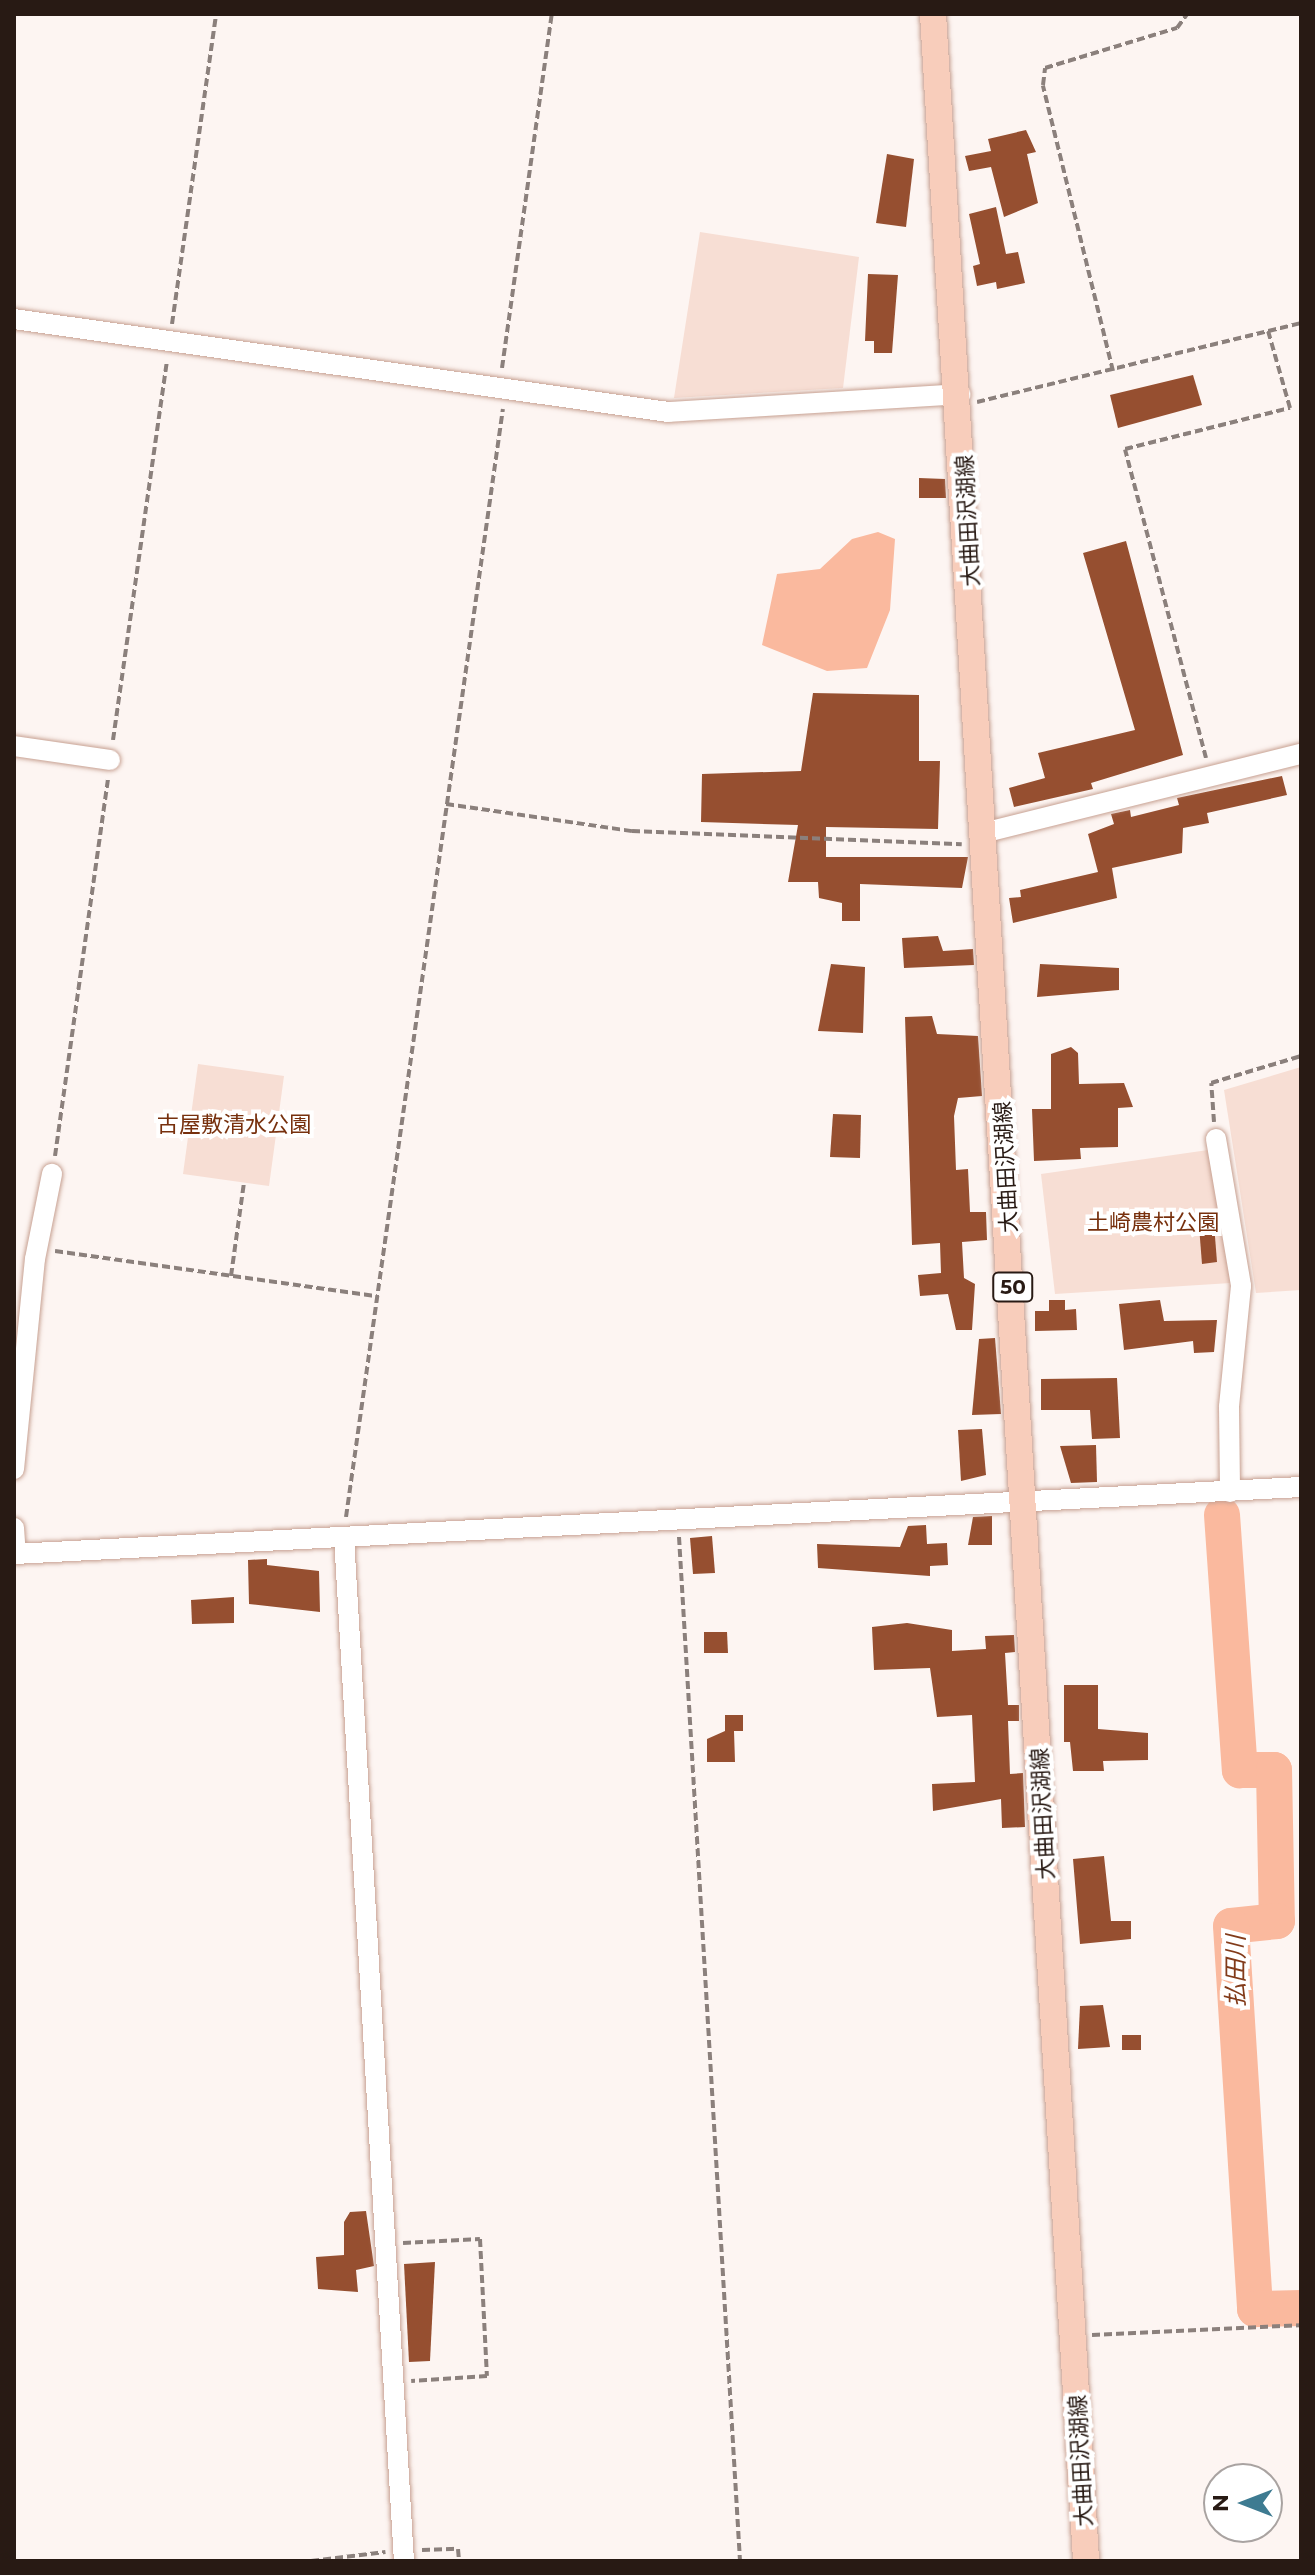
<!DOCTYPE html>
<html>
<head>
<meta charset="utf-8">
<style>
  body { margin:0 }
  #map { position:relative; width:1315px; height:2575px; overflow:hidden; background:#fdf5f2; font-family:Montserrat,"Noto Sans JP",sans-serif }
  div>[style] { position:absolute }
  .green>* { inset:0; background:#f7ded4 }
  .water>* { inset:0; background:#fab99e }
  .river>* { height:36px; margin:-18px; padding:0 18px; transform-origin:18px; border-radius:18px; background:#fab99e }
  .building>* { inset:0; background:#964f30 }
  .path>* { height:4px; margin-top:-2px; transform-origin:0; background:repeating-linear-gradient(90deg,#8b807c 0 8px,transparent 0 12px) }
  .roads { filter:drop-shadow(0 0 2px #c7a192) drop-shadow(0 0 2px #c7a192) }
  .minor>* { height:20px; margin:-10px; padding:0 10px; transform-origin:10px; border-radius:10px; background:#fff }
  .major>* { height:26px; margin:-13px; padding:0 13px; transform-origin:13px; border-radius:13px; background:#f8cdbb }
  span { translate:-50% -50%; white-space:nowrap; text-align:center; line-height:1.15; -webkit-text-stroke:8px #fff; paint-order:stroke }
  .shield-label span { padding:2px 6px; background:#fff; border:2px solid; border-radius:6px; -webkit-text-stroke-width:0 }
  .shield-label { font-size:20px; color:#281a14; font-weight:700 }
  .street-label { font-size:22px; color:#281a14 }
  .park-label { font-size:22px; color:#77300d }
  .water-label { font-size:24px; color:#823b1a; font-style:italic }
  .frame { position:absolute; inset:0; border:16px solid #281a14; pointer-events:none }
  .north { position:absolute; left:1203px; top:2463px; width:80px; height:80px; box-sizing:border-box; background:#fff; border:2px solid #a9a3a1; border-radius:50%; rotate:270deg; font-size:22px; font-weight:700; line-height:32px; text-align:center; color:#281a14 }
  .north::after { content:''; display:block; margin:auto; width:28px; height:36px; background:#3e7b91; clip-path:polygon(50% 0,100% 100%,50% 72%,0 100%) }
</style>
</head>
<body>
<div id="map">
  <div class="green">
    <i style="clip-path:polygon(700px 232px,859px 257px,843px 388px,674px 398px)"></i>
    <i style="clip-path:polygon(198px 1064px,284px 1076px,269px 1186px,183px 1174px)"></i>
    <i style="clip-path:polygon(1301px 1067px,1301px 1290px,1256px 1293px,1224px 1090px)"></i>
    <i style="clip-path:polygon(1208px 1150px,1231px 1283px,1055px 1294px,1041px 1174px)"></i>
  </div>
  <div class="water">
    <i style="clip-path:polygon(878px 532px,895px 539px,890px 610px,867px 668px,827px 671px,762px 645px,777px 574px,820px 569px,852px 539px)"></i>
  </div>
  <div class="river">
    <i style="left:1222px;top:1515px;width:256px;rotate:86deg"></i>
    <i style="left:1240px;top:1770px;width:34px"></i>
    <i style="left:1274px;top:1770px;width:151px;rotate:88.9deg"></i>
    <i style="left:1277px;top:1921px;width:46px;rotate:173.8deg"></i>
    <i style="left:1231px;top:1926px;width:384px;rotate:86.4deg"></i>
    <i style="left:1255px;top:2309px;width:46px;rotate:-1.2deg"></i>
  </div>
  <div class="building">
    <i style="clip-path:polygon(1026px 130px,1036px 152px,1027px 154px,1038px 203px,1004px 217px,991px 167px,969px 171px,965px 156px,991px 151px,988px 139px)"></i>
    <i style="clip-path:polygon(887px 154px,914px 159px,906px 227px,876px 223px)"></i>
    <i style="clip-path:polygon(996px 207px,1006px 254px,1018px 252px,1025px 283px,997px 289px,996px 282px,977px 286px,973px 266px,980px 264px,969px 214px)"></i>
    <i style="clip-path:polygon(868px 274px,898px 275px,892px 353px,874px 353px,874px 341px,865px 341px)"></i>
    <i style="clip-path:polygon(1193px 375px,1202px 405px,1118px 428px,1110px 395px)"></i>
    <i style="clip-path:polygon(919px 478px,945px 479px,946px 498px,919px 498px)"></i>
    <i style="clip-path:polygon(1126px 541px,1183px 755px,1091px 783px,1093px 789px,1014px 807px,1009px 788px,1045px 778px,1038px 753px,1135px 730px,1083px 553px)"></i>
    <i style="clip-path:polygon(813px 693px,919px 695px,919px 761px,940px 761px,938px 829px,826px 827px,826px 857px,968px 857px,962px 888px,860px 884px,860px 921px,842px 921px,842px 903px,819px 898px,818px 882px,788px 882px,798px 825px,701px 822px,702px 774px,801px 771px)"></i>
    <i style="clip-path:polygon(1282px 776px,1287px 795px,1207px 813px,1209px 823px,1183px 828px,1182px 853px,1112px 868px,1117px 898px,1013px 923px,1009px 898px,1021px 897px,1020px 890px,1098px 872px,1088px 834px,1114px 824px,1111px 814px,1130px 810px,1131px 817px,1179px 805px,1177px 798px)"></i>
    <i style="clip-path:polygon(938px 936px,943px 951px,973px 949px,974px 965px,904px 968px,902px 938px)"></i>
    <i style="clip-path:polygon(831px 964px,865px 967px,863px 1033px,818px 1031px)"></i>
    <i style="clip-path:polygon(1040px 964px,1119px 968px,1119px 990px,1037px 997px)"></i>
    <i style="clip-path:polygon(932px 1016px,937px 1034px,978px 1036px,982px 1096px,958px 1098px,954px 1116px,956px 1170px,968px 1169px,970px 1212px,986px 1212px,987px 1240px,962px 1242px,964px 1278px,975px 1284px,972px 1330px,956px 1330px,948px 1294px,920px 1296px,918px 1275px,941px 1273px,940px 1243px,912px 1245px,905px 1017px)"></i>
    <i style="clip-path:polygon(1071px 1047px,1078px 1053px,1079px 1084px,1124px 1083px,1133px 1107px,1118px 1108px,1118px 1147px,1080px 1148px,1081px 1159px,1034px 1161px,1032px 1109px,1051px 1109px,1051px 1054px)"></i>
    <i style="clip-path:polygon(833px 1114px,861px 1115px,860px 1158px,830px 1157px)"></i>
    <i style="clip-path:polygon(1214px 1224px,1217px 1262px,1202px 1264px,1199px 1226px)"></i>
    <i style="clip-path:polygon(1049px 1300px,1065px 1300px,1065px 1310px,1076px 1309px,1077px 1330px,1035px 1331px,1035px 1311px,1049px 1311px)"></i>
    <i style="clip-path:polygon(1160px 1300px,1164px 1321px,1217px 1320px,1214px 1352px,1194px 1353px,1193px 1341px,1124px 1350px,1119px 1304px)"></i>
    <i style="clip-path:polygon(995px 1338px,1001px 1414px,972px 1415px,979px 1339px)"></i>
    <i style="clip-path:polygon(1117px 1378px,1120px 1438px,1092px 1439px,1090px 1410px,1041px 1410px,1041px 1379px)"></i>
    <i style="clip-path:polygon(982px 1429px,986px 1475px,961px 1481px,958px 1430px)"></i>
    <i style="clip-path:polygon(1096px 1445px,1097px 1482px,1071px 1483px,1060px 1446px)"></i>
    <i style="clip-path:polygon(992px 1516px,992px 1545px,968px 1545px,973px 1517px)"></i>
    <i style="clip-path:polygon(926px 1525px,927px 1544px,947px 1543px,948px 1565px,930px 1566px,930px 1576px,818px 1568px,817px 1544px,900px 1547px,908px 1526px)"></i>
    <i style="clip-path:polygon(712px 1536px,715px 1573px,693px 1574px,690px 1538px)"></i>
    <i style="clip-path:polygon(267px 1559px,267px 1565px,319px 1571px,320px 1612px,249px 1604px,248px 1560px)"></i>
    <i style="clip-path:polygon(234px 1597px,234px 1623px,192px 1624px,191px 1600px)"></i>
    <i style="clip-path:polygon(907px 1623px,952px 1630px,952px 1651px,986px 1649px,985px 1636px,1014px 1635px,1015px 1652px,1005px 1653px,1008px 1705px,1019px 1705px,1019px 1721px,1008px 1721px,1010px 1774px,1023px 1773px,1025px 1827px,1002px 1828px,1001px 1799px,933px 1811px,932px 1784px,975px 1782px,972px 1715px,937px 1717px,930px 1668px,874px 1670px,872px 1627px)"></i>
    <i style="clip-path:polygon(704px 1632px,727px 1632px,728px 1653px,704px 1653px)"></i>
    <i style="clip-path:polygon(1064px 1685px,1098px 1685px,1098px 1729px,1148px 1733px,1148px 1760px,1103px 1761px,1104px 1771px,1073px 1771px,1070px 1742px,1064px 1742px)"></i>
    <i style="clip-path:polygon(725px 1715px,743px 1715px,743px 1731px,734px 1731px,735px 1762px,707px 1762px,707px 1739px,725px 1731px)"></i>
    <i style="clip-path:polygon(1104px 1856px,1111px 1921px,1131px 1921px,1131px 1939px,1080px 1944px,1073px 1859px)"></i>
    <i style="clip-path:polygon(1103px 2005px,1110px 2047px,1078px 2049px,1080px 2006px)"></i>
    <i style="clip-path:polygon(1122px 2035px,1141px 2035px,1141px 2050px,1122px 2050px)"></i>
    <i style="clip-path:polygon(366px 2211px,374px 2266px,356px 2270px,358px 2292px,318px 2289px,316px 2257px,344px 2255px,344px 2222px,350px 2212px)"></i>
    <i style="clip-path:polygon(435px 2262px,430px 2361px,409px 2362px,404px 2264px)"></i>
  </div>
  <div class="path">
    <i style="left:172px;top:324px;width:313px;rotate:-81.9deg"></i>
    <i style="left:502px;top:368px;width:358px;rotate:-82deg"></i>
    <i style="left:1113px;top:371px;width:294px;rotate:-103.8deg"></i>
    <i style="left:1043px;top:85px;width:17px;rotate:-83deg"></i>
    <i style="left:1045px;top:68px;width:138px;rotate:-16.9deg"></i>
    <i style="left:1177px;top:28px;width:17px;rotate:-54deg"></i>
    <i style="left:977px;top:402px;width:333px;rotate:-13.7deg"></i>
    <i style="left:113px;top:740px;width:383px;rotate:-81.9deg"></i>
    <i style="left:1206px;top:758px;width:319px;rotate:-104.7deg"></i>
    <i style="left:1125px;top:449px;width:170px;rotate:-14deg"></i>
    <i style="left:1290px;top:408px;width:80px;rotate:-105.9deg"></i>
    <i style="left:446px;top:804px;width:188px;rotate:8.3deg"></i>
    <i style="left:632px;top:831px;width:330px;rotate:2.3deg"></i>
    <i style="left:1214px;top:1122px;width:39px;rotate:-94deg"></i>
    <i style="left:1211px;top:1083px;width:94px;rotate:-16.7deg"></i>
    <i style="left:55px;top:1156px;width:383px;rotate:-82deg"></i>
    <i style="left:55px;top:1251px;width:325px;rotate:8deg"></i>
    <i style="left:231px;top:1276px;width:95px;rotate:-82.1deg"></i>
    <i style="left:346px;top:1517px;width:1119px;rotate:-81.94deg"></i>
    <i style="left:679px;top:1537px;width:1026px;rotate:86.59deg"></i>
    <i style="left:403px;top:2243px;width:77px;rotate:-3deg"></i>
    <i style="left:480px;top:2239px;width:137px;rotate:87.1deg"></i>
    <i style="left:487px;top:2376px;width:76px;rotate:176.2deg"></i>
    <i style="left:1092px;top:2335px;width:209px;rotate:-2.7deg"></i>
    <i style="left:422px;top:2550px;width:36px;rotate:-2deg"></i>
    <i style="left:458px;top:2549px;width:12px;rotate:85deg"></i>
    <i style="left:311px;top:2561px;width:75px;rotate:-6.9deg"></i>
  </div>
  <div class="roads">
    <div class="minor">
      <i style="left:14px;top:319px;width:661px;rotate:8.09deg"></i>
      <i style="left:668px;top:412px;width:293px;rotate:-3.5deg"></i>
      <i style="left:14px;top:746px;width:97px;rotate:8.3deg"></i>
      <i style="left:987px;top:832px;width:324px;rotate:-14deg"></i>
      <i style="left:1216px;top:1139px;width:149px;rotate:80.3deg"></i>
      <i style="left:1241px;top:1286px;width:122px;rotate:95.7deg"></i>
      <i style="left:1229px;top:1407px;width:85px;rotate:89.3deg"></i>
      <i style="left:14px;top:1469px;width:211px;rotate:-84.3deg"></i>
      <i style="left:35px;top:1259px;width:87px;rotate:-78.7deg"></i>
      <i style="left:14px;top:1528px;width:26px;rotate:86deg"></i>
      <i style="left:344px;top:1537px;width:1026px;rotate:86.65deg"></i>
      <i style="left:14px;top:1554px;width:1289px;rotate:-2.98deg"></i>
    </div>
    <div class="major">
      <i style="left:933px;top:14px;width:2552px;rotate:86.56deg"></i>
    </div>
  </div>
  <div class="shield-label">
    <span style="left:1013px;top:1287px">50</span>
  </div>
  <div class="street-label">
    <span style="left:968px;top:521px;rotate:-93deg">大曲田沢湖線</span>
    <span style="left:1006px;top:1167px;rotate:-93deg">大曲田沢湖線</span>
    <span style="left:1043px;top:1814px;rotate:-93deg">大曲田沢湖線</span>
    <span style="left:1081px;top:2461px;rotate:-93deg">大曲田沢湖線</span>
  </div>
  <div class="park-label">
    <span style="left:234px;top:1125px">古屋敷清水公園</span>
    <span style="left:1153px;top:1223px">土崎農村公園</span>
  </div>
  <div class="water-label">
    <span style="left:1236px;top:1971px;rotate:-90deg">払田川</span>
  </div>
  <div class="frame"></div>
  <div class="north">N</div>
</div>
</body>
</html>
